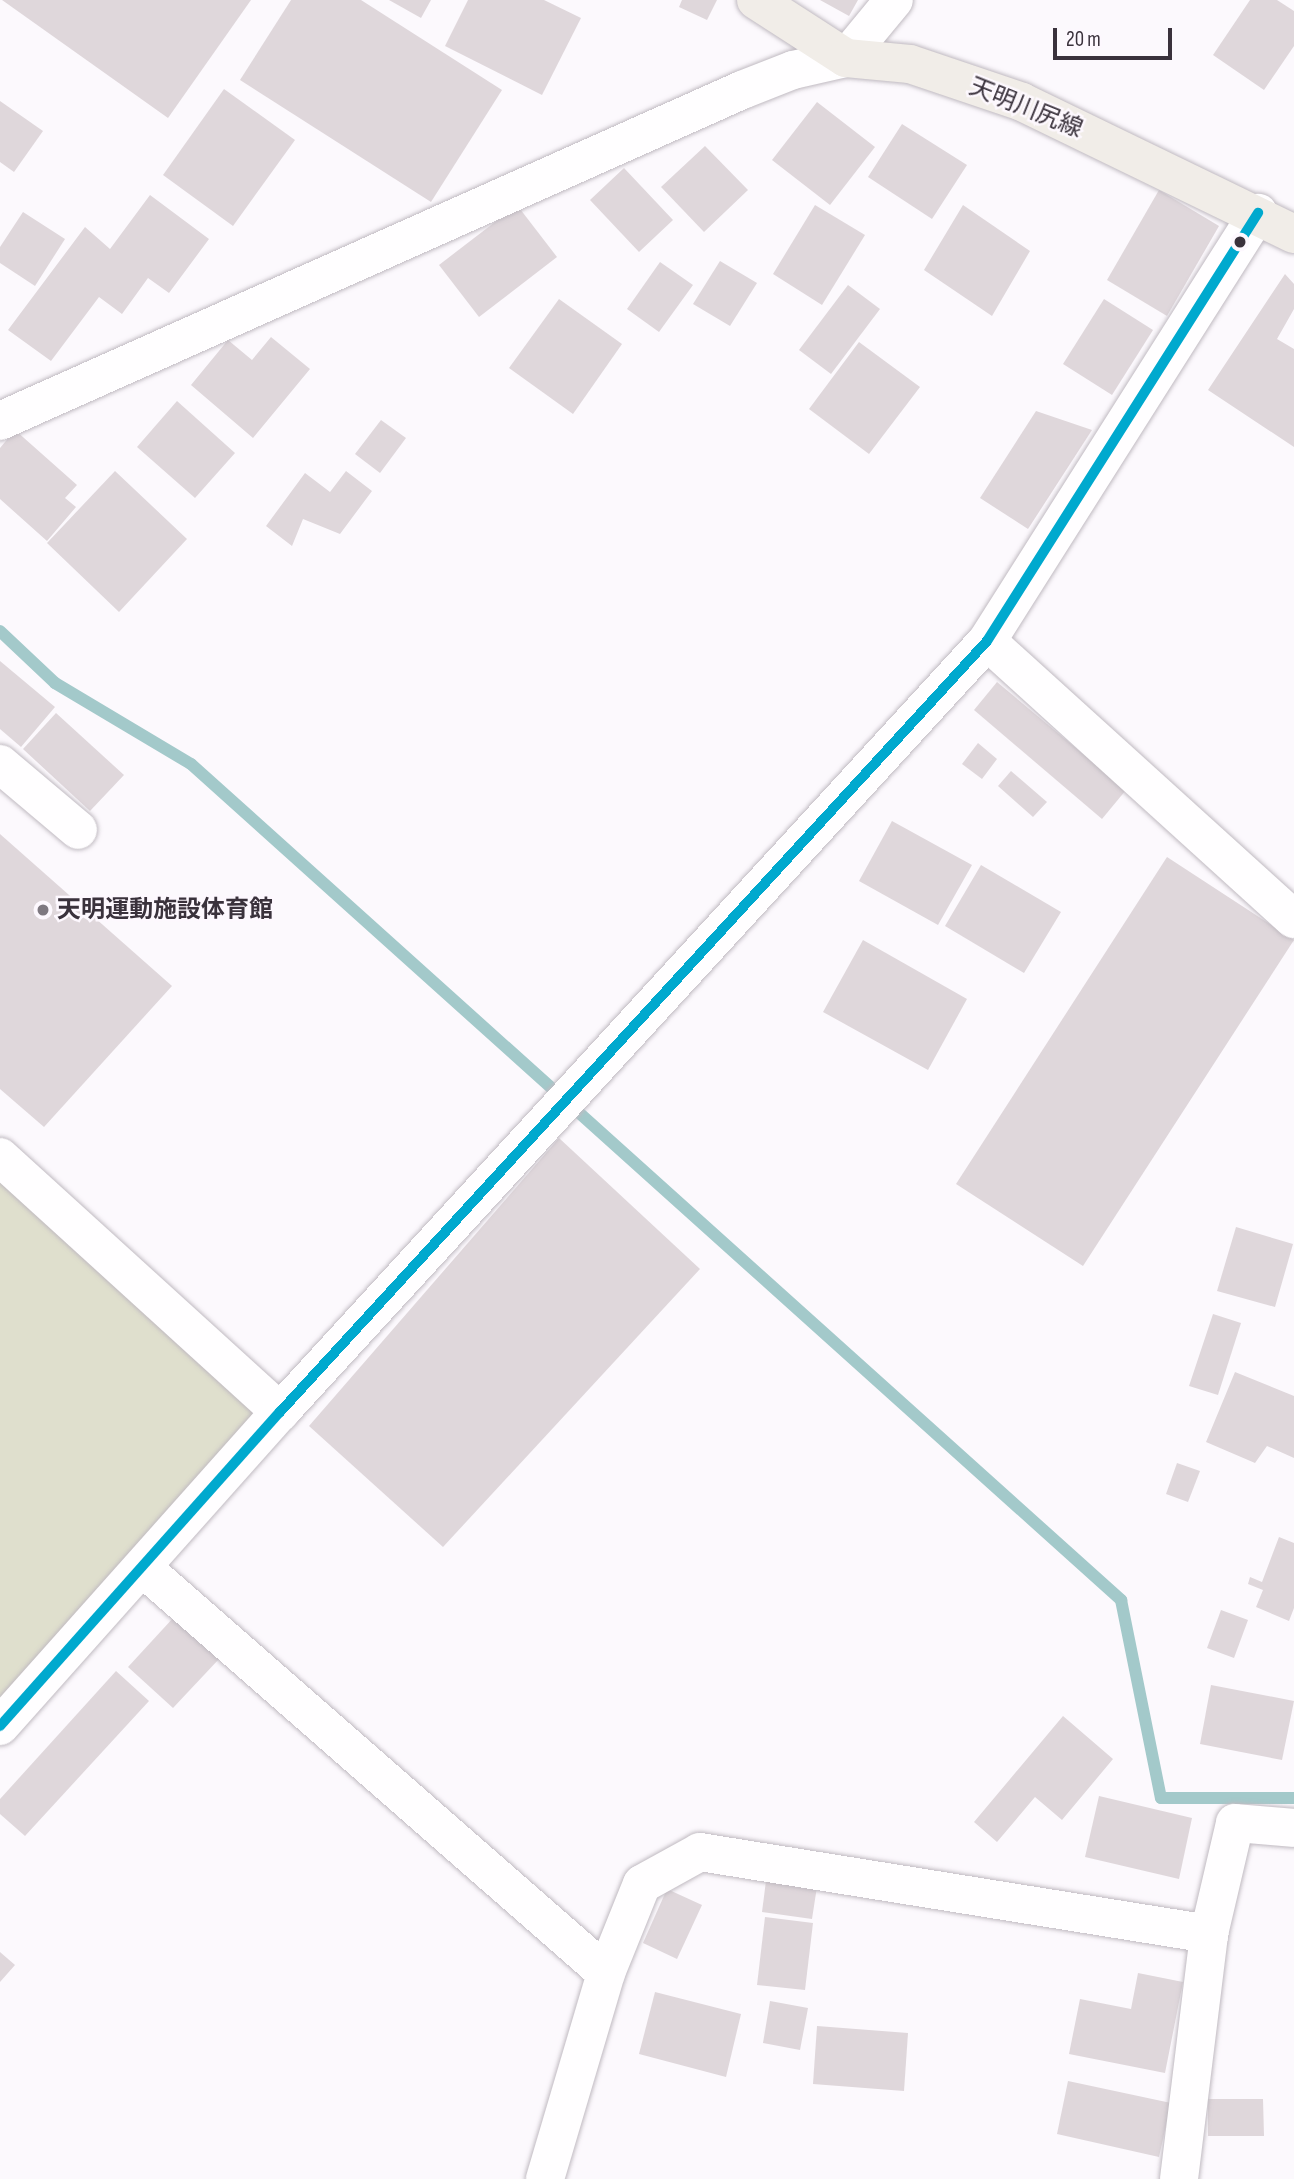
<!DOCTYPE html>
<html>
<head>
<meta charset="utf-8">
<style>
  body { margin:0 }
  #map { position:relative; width:1294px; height:2179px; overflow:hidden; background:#fcf9fd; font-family:"Sofia Sans Condensed","Noto Sans JP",sans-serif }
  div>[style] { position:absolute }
  .green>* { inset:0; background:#dfdfcd }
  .stream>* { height:12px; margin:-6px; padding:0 6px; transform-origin:6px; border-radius:6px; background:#a3c9ca }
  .building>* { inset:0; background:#dfd7db }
  .roads { filter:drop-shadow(0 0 2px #c0bac1) drop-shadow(0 0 2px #c0bac1) }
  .minor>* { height:38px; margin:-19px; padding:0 19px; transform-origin:19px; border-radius:19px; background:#fffeff }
  .major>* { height:38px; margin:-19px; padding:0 19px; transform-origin:19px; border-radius:19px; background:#f1ede8 }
  .bus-1>* { height:10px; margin:-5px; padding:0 5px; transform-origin:5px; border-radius:5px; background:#00a9ce }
  .dots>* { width:19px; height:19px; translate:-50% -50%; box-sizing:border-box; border:4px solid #fdf8fe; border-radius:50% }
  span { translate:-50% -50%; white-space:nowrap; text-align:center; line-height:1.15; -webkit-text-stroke:5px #fdf8fe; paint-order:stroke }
  .street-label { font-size:24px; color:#3a323c }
  .poi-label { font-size:24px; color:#3a323c; font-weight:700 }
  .left { translate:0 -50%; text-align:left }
  .scale { position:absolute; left:1053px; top:28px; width:119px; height:32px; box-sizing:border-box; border:4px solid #3a323c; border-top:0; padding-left:9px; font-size:21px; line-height:24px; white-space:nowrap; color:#3a323c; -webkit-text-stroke:5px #fdf8fe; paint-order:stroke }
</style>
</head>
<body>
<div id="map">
  <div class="green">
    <i style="clip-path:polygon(0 1181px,263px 1413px,0 1703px)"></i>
  </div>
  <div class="stream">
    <i style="left:0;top:631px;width:76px;rotate:43.4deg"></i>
    <i style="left:55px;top:683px;width:158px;rotate:30.8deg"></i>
    <i style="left:191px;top:764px;width:1251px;rotate:41.95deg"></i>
    <i style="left:1121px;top:1600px;width:202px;rotate:78.6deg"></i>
    <i style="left:1161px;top:1798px;width:133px"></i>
  </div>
  <div class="building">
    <i style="clip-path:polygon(2px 0,251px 0,168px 118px)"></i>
    <i style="clip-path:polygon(291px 0,361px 0,502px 90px,431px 202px,240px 80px)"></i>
    <i style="clip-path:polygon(389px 0,431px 0,421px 18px)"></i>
    <i style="clip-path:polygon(468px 0,544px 0,581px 18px,542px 95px,445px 46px)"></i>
    <i style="clip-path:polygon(682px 0,717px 0,707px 20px,679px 7px)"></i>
    <i style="clip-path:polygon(820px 0,858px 0,849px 16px)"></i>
    <i style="clip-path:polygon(1250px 0,1277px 0,1294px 11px,1294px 46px,1264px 90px,1213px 55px)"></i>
    <i style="clip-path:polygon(224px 89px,295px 140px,233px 226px,163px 175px)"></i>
    <i style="clip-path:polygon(0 101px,43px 131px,14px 172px,0 162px)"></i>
    <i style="clip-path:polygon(817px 102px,875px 147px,830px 205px,772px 160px)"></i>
    <i style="clip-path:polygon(902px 124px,967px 165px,932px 219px,868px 177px)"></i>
    <i style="clip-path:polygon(705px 146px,748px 190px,704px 232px,661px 187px)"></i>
    <i style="clip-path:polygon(624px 168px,673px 220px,639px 252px,590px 200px)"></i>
    <i style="clip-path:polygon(1159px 190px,1219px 226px,1167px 316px,1107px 280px)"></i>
    <i style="clip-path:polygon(150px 195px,209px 239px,169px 293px,148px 278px,122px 314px,99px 297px,51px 361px,8px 330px,85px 227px,110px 249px)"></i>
    <i style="clip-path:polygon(517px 205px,557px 257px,479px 317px,439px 265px)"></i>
    <i style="clip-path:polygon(815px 205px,865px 235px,822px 305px,773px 274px)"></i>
    <i style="clip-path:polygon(963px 205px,1030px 251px,992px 316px,924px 270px)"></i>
    <i style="clip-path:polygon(23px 212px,65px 239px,35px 286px,0 263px,0 247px)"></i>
    <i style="clip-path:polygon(720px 261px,757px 283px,730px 326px,693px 304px)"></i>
    <i style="clip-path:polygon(660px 262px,693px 285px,659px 332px,627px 309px)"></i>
    <i style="clip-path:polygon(1285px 274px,1294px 284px,1294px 309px,1277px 339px,1294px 349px,1294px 447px,1208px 390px)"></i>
    <i style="clip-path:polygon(848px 285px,880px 309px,831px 374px,799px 350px)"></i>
    <i style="clip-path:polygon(559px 299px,622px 344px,573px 414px,509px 368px)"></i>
    <i style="clip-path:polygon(1104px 299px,1153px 330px,1112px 395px,1063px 364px)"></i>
    <i style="clip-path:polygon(271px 337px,310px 369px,253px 438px,191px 385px,228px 340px,252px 360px)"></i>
    <i style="clip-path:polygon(859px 342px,920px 387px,869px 454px,809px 409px)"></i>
    <i style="clip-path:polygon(177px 401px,235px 453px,195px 498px,137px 447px)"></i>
    <i style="clip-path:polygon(1036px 411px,1092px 430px,1028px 529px,980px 498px)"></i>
    <i style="clip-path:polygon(381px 420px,406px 438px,380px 473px,355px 454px)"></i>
    <i style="clip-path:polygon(15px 430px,77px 485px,65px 498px,76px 507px,47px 541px,0 499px,0 448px)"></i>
    <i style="clip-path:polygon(115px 471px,187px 539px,119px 612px,47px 543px)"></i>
    <i style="clip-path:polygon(346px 471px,372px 491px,340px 534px,303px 519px,292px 546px,266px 526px,305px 473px,330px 492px)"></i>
    <i style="clip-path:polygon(0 661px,55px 707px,21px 747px,0 729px)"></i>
    <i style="clip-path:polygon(997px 682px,1126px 790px,1102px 819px,974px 710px)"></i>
    <i style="clip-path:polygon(56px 713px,124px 775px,90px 811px,23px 749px)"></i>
    <i style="clip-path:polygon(978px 743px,997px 759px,982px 779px,962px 764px)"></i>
    <i style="clip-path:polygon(1011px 771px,1047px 802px,1033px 817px,998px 786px)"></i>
    <i style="clip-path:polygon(892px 821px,972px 865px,938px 925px,859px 881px)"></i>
    <i style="clip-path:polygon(0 834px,172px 986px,44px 1127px,0 1089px)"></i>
    <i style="clip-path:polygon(1167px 857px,1294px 940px,1083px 1266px,956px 1184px)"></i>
    <i style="clip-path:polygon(981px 865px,1061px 912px,1024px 973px,945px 926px)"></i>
    <i style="clip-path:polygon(863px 940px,967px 999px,928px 1070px,823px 1012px)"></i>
    <i style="clip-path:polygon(559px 1138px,700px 1269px,443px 1547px,309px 1426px)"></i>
    <i style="clip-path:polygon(1236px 1227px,1293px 1244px,1275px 1307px,1217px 1291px)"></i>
    <i style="clip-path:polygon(1213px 1314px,1241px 1323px,1218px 1395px,1189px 1386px)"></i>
    <i style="clip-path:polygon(1235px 1372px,1294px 1396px,1294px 1458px,1267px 1446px,1255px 1463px,1206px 1442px)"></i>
    <i style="clip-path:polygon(1177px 1463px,1200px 1471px,1188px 1502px,1166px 1494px)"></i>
    <i style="clip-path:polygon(1279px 1537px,1294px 1543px,1294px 1608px,1289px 1621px,1256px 1607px,1263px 1590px,1248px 1584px,1250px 1577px,1262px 1582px)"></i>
    <i style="clip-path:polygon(1221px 1610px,1248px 1620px,1234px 1658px,1207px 1648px)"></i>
    <i style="clip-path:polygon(174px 1617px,219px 1659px,173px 1708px,128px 1667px)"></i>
    <i style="clip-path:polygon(116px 1671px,149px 1701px,25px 1836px,0 1814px,0 1799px)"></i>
    <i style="clip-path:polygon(1211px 1685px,1294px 1701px,1282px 1760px,1200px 1744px)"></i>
    <i style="clip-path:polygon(1063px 1716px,1113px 1759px,1062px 1820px,1035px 1797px,997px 1842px,974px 1822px)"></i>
    <i style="clip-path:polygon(1099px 1796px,1192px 1818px,1179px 1879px,1085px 1857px)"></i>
    <i style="clip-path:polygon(767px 1873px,818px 1880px,812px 1919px,762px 1912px)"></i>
    <i style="clip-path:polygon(667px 1889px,702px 1905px,677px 1959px,643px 1943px)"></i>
    <i style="clip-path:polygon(765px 1917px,813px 1923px,805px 1990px,757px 1985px)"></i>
    <i style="clip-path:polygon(0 1952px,15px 1965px,0 1982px)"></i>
    <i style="clip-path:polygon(1138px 1973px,1183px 1982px,1165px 2073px,1069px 2054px,1080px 1999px,1131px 2009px)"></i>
    <i style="clip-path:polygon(655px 1992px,741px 2014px,726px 2077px,639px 2054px)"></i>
    <i style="clip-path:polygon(770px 2001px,808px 2008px,800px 2050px,763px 2043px)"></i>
    <i style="clip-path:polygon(817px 2026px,908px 2033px,904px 2091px,813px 2084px)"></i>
    <i style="clip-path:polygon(1068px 2081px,1171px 2103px,1159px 2157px,1057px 2134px)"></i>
    <i style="clip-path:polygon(1208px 2099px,1263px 2099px,1264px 2136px,1208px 2136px)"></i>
  </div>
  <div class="roads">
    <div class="minor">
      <i style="left:0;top:421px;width:812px;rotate:-24.04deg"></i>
      <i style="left:742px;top:90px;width:55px;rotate:-21.4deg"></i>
      <i style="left:793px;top:70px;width:54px;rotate:-12.8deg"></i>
      <i style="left:846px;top:58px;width:75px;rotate:-50.4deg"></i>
      <i style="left:987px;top:641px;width:414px;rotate:42.2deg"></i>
      <i style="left:0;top:764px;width:102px;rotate:40.2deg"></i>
      <i style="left:0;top:1157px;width:379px;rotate:42.3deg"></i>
      <i style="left:143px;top:1568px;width:615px;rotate:41.18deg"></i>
      <i style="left:0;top:1726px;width:421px;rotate:-48.3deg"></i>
      <i style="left:280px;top:1412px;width:1046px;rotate:-47.48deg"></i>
      <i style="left:987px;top:641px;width:507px;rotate:-57.66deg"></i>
      <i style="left:545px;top:2179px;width:215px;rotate:-73.5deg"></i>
      <i style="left:606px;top:1973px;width:96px;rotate:-68deg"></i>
      <i style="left:642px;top:1884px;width:66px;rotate:-28.9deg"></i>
      <i style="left:700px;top:1852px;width:516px;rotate:9.15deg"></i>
      <i style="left:1179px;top:2179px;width:247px;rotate:-83deg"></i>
      <i style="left:1209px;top:1934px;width:114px;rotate:-76.8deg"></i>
      <i style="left:1235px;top:1823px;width:59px;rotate:4.8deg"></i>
    </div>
    <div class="major">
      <i style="left:756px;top:0;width:107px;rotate:32.8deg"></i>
      <i style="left:846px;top:58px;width:64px;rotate:5.4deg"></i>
      <i style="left:910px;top:64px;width:118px;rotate:18.7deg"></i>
      <i style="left:1022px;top:102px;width:302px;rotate:25.9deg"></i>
    </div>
  </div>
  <div class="bus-1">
    <i style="left:0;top:1726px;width:421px;rotate:-48.3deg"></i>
    <i style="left:280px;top:1412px;width:1046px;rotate:-47.48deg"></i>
    <i style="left:987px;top:641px;width:507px;rotate:-57.66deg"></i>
  </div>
  <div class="dots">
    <i style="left:1240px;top:242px;background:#3a323c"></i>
    <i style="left:43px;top:910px;background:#7e7880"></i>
  </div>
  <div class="street-label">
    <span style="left:1026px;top:108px;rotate:22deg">天明川尻線</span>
  </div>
  <div class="poi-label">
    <span class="left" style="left:57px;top:910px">天明運動施設体育館</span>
  </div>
  <div class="scale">20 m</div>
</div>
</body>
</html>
